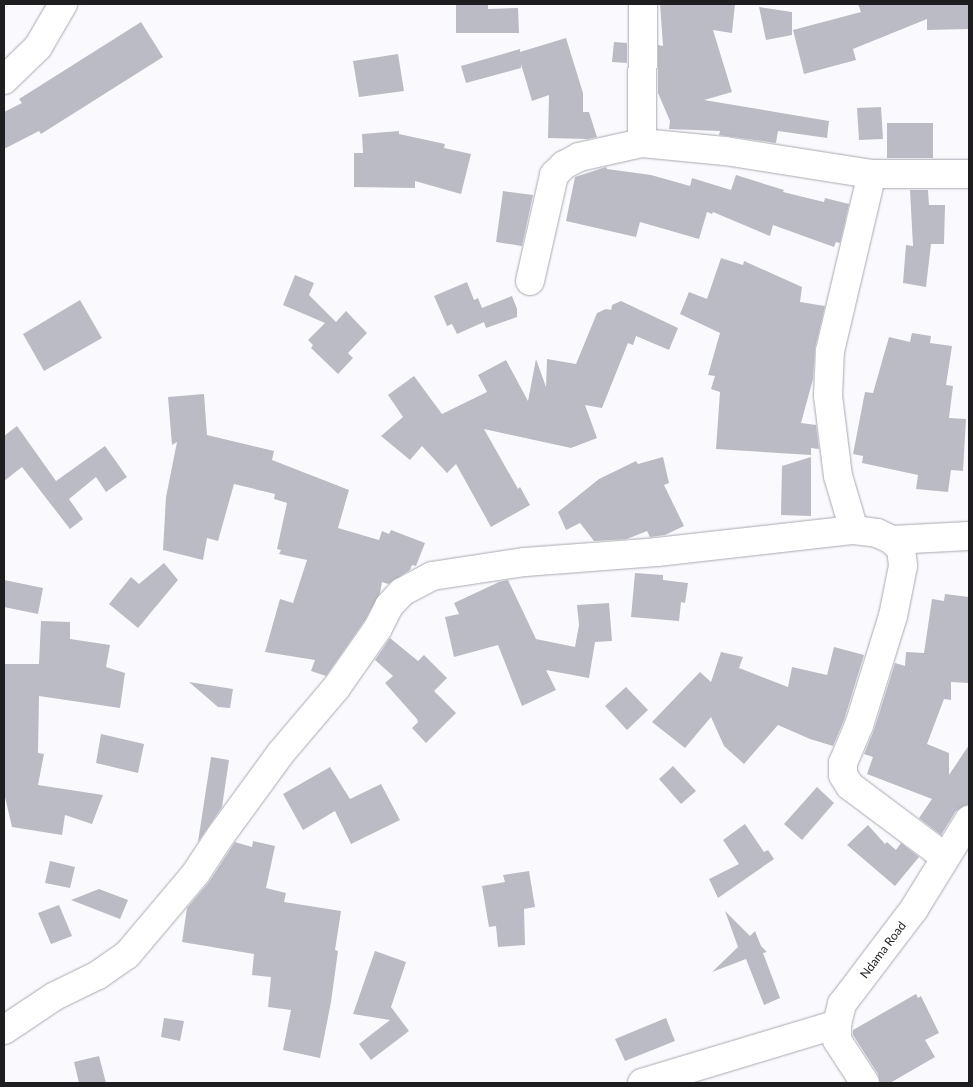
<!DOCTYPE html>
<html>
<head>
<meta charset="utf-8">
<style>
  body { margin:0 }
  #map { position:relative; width:973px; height:1087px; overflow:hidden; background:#fafafe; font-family:Lato,sans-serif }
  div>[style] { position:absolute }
  .building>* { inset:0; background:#babbc4 }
  .roads { filter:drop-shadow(0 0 1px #a8a9b1) drop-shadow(0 0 1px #a8a9b1) }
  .minor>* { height:28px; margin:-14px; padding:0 14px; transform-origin:14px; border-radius:14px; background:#fff }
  span { translate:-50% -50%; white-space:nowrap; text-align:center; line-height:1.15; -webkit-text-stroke:5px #fff; paint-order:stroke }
  .street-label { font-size:12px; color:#1e1e21 }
  .frame { position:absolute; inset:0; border:5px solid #1e1e21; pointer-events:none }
</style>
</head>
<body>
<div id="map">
  <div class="building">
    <i style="clip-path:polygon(456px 4px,488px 4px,488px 9px,518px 8px,519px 33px,456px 33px)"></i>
    <i style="clip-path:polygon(660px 4px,735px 4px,732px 33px,713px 30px,732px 92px,704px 100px,829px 121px,827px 138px,778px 131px,776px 143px,719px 135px,720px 131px,669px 129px,670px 121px,658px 93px,658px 45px,663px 46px)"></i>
    <i style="clip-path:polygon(858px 4px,969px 4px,969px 29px,927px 30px,927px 19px,853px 49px,856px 60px,804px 74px,793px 30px,861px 12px)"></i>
    <i style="clip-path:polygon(759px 7px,792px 12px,792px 35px,766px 40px)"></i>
    <i style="clip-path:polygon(141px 22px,163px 57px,41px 134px,39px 131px,4px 149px,4px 112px,22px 103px,19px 99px)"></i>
    <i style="clip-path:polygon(566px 38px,583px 93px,583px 112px,589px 112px,597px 137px,588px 139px,548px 138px,549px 95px,532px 101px,521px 64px,521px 68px,466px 83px,461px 66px,520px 49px,520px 52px)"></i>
    <i style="clip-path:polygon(614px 42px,627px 43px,627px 63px,612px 62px)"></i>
    <i style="clip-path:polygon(398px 54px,404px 91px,359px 97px,353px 61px)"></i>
    <i style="clip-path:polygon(881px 107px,883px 139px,859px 140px,857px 108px)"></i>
    <i style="clip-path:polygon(887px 123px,933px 123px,933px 158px,887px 158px)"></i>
    <i style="clip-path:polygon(399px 131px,399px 134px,445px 144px,444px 148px,471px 154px,461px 194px,415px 181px,415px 188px,354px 187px,354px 153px,363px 153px,362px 134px)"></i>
    <i style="clip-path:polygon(606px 167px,607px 169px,651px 175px,690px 186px,692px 178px,731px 190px,736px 175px,784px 190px,783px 192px,824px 202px,825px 198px,849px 204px,840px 243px,836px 242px,834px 247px,773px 225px,770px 236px,713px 212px,712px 214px,707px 212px,699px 239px,640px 222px,636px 237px,566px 221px,575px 177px)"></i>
    <i style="clip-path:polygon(910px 190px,928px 190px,929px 205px,945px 205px,944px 244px,931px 244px,926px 287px,903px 283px,906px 245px,913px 246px)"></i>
    <i style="clip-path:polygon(503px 191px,533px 195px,522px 246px,496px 242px)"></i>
    <i style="clip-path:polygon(721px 258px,743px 265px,744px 261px,802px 287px,800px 302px,825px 306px,815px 348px,813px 379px,801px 423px,816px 425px,819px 449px,811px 448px,811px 455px,716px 449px,720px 392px,711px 389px,715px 376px,708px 375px,720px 333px,680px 314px,689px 292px,707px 299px)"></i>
    <i style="clip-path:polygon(295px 275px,314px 283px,309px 295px,336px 322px,346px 311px,367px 333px,348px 353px,353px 358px,338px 374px,311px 348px,313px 345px,308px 340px,325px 323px,283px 305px)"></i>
    <i style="clip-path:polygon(467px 282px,474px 300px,478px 298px,482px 308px,512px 296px,517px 309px,517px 317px,486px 328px,484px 322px,457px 334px,452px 324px,447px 326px,434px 296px)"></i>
    <i style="clip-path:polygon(80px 300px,102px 338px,44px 371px,23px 334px)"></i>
    <i style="clip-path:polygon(621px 301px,678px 328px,669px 350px,636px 336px,633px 345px,628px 343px,602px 408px,585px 405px,597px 438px,571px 448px,484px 429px,518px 489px,520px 487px,530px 505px,491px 527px,456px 464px,447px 473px,422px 446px,410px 460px,381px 436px,403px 417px,388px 395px,414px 376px,442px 414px,487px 392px,478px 375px,506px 360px,528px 401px,536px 359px,546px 387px,547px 359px,576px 364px,597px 313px,606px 309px,611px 310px,612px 305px)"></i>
    <i style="clip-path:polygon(912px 333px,931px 336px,930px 343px,952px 346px,946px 385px,953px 386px,949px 418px,966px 419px,963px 471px,951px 470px,948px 492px,916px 489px,918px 475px,862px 463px,863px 456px,853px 454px,865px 392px,873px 393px,889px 337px,910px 342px)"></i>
    <i style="clip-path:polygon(204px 394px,207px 435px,274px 451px,272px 460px,349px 490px,338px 528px,379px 540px,382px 531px,389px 534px,391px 530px,425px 543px,416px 566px,412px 565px,410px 570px,388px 584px,382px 582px,380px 593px,365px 620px,326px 676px,311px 671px,315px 660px,265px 652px,280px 599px,293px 603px,307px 560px,279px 554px,281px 550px,277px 549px,287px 503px,274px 499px,275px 494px,234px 484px,218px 541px,207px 538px,203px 560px,163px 550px,166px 497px,177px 442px,172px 445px,168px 397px)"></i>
    <i style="clip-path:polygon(17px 426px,56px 481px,105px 446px,127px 477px,106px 492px,96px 477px,69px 499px,83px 519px,70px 529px,22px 467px,4px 481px,4px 436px)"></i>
    <i style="clip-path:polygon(663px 457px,669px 483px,664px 485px,684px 526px,665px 535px,650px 537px,647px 531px,627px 539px,594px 541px,580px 523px,566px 530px,558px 512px,599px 479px,636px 461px,638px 464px)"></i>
    <i style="clip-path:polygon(811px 457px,811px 516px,781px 515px,782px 466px)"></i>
    <i style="clip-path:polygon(164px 563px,178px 580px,138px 628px,109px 604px,131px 577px,139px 584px)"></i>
    <i style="clip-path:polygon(635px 573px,663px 575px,663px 580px,688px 583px,685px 603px,681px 602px,679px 621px,631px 617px)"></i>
    <i style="clip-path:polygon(4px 580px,43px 588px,38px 614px,4px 607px)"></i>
    <i style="clip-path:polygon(508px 580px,536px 639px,575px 647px,579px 625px,577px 605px,609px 603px,612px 641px,595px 642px,589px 678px,546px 670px,556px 690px,522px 706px,498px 645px,454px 657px,445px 617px,459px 614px,454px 603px,499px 582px)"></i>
    <i style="clip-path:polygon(945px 594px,969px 597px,969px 683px,951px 682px,951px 700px,944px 699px,927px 744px,949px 753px,949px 775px,969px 745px,969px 804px,956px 811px,941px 835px,919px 818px,932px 799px,867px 774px,873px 757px,864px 754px,874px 730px,895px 663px,905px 666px,906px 652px,924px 653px,932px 599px,944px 601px)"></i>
    <i style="clip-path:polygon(41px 621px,70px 622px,70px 639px,110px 645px,106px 667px,125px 673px,120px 708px,39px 696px,38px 753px,44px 754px,38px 785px,103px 795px,92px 824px,65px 815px,62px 835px,12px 827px,4px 793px,4px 664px,39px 664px)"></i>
    <i style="clip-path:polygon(390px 638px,418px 661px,424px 655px,447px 678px,434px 691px,456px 713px,426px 743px,412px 728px,418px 722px,417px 719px,385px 683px,393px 676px,375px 660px)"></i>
    <i style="clip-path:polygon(834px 647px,864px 655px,844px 720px,833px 746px,810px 739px,778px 725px,744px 764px,724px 746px,711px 717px,685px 748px,652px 722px,700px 672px,711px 682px,721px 652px,743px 657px,739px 668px,788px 687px,792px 667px,827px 675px)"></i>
    <i style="clip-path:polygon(189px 682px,233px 689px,230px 708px,218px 707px)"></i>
    <i style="clip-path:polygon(626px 687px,648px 710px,627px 730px,605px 706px)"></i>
    <i style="clip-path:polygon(101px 734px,144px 744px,138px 773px,96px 763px)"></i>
    <i style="clip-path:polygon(211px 757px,229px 760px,222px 807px,198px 842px)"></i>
    <i style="clip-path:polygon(673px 766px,696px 791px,681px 804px,659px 779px)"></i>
    <i style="clip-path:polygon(330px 767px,350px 799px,381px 784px,400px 820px,351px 844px,335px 811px,303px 830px,283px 794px)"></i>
    <i style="clip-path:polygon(817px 787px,834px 803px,802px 840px,784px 824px)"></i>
    <i style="clip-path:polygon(745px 824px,764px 852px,768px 850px,774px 859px,718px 898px,709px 879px,739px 864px,723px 840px)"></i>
    <i style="clip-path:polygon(868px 825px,885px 844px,887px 842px,896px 850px,901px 843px,919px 857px,895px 886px,847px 845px)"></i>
    <i style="clip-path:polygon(253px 841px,275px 846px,266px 888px,286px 893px,284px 902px,341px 911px,335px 950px,338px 951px,331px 1002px,320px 1058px,283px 1050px,291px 1010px,268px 1007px,271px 977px,252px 975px,254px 954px,182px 942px,187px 908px,209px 882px,235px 842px,252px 847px)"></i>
    <i style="clip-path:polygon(50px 861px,75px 867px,70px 888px,45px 883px)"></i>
    <i style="clip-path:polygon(529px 871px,535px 907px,524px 909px,525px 945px,498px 947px,496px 926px,489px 927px,482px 886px,505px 882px,503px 875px)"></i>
    <i style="clip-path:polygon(99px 889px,128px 900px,120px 919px,71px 900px)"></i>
    <i style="clip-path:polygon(59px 905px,72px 936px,51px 944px,38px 913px)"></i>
    <i style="clip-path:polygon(725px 911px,750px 936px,755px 931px,761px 946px,767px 952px,763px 953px,780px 998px,764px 1005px,746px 959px,712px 972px,738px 947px)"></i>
    <i style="clip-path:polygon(375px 951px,406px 962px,391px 1007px,409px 1031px,371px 1060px,359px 1044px,390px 1020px,353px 1014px)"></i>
    <i style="clip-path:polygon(916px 994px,918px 998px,921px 996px,939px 1033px,925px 1040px,935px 1057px,890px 1083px,880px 1083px,878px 1074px,853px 1035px,853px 1030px)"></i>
    <i style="clip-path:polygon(164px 1018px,184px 1021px,180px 1041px,161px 1037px)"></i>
    <i style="clip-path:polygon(666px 1018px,675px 1041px,625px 1061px,615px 1039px)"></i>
    <i style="clip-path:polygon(99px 1056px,106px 1083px,79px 1083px,74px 1062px)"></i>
  </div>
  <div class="roads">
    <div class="minor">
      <i style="left:4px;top:80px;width:47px;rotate:-44.1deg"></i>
      <i style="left:38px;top:47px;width:50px;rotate:-59.8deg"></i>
      <i style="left:642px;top:143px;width:139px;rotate:-89.6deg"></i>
      <i style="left:530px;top:281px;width:109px;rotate:-77.2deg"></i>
      <i style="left:554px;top:175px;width:14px;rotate:-45deg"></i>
      <i style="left:564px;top:165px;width:17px;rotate:-28deg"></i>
      <i style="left:579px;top:157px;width:65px;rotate:-12.5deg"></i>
      <i style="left:642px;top:143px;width:83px;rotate:5.5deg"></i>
      <i style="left:725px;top:151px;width:149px;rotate:8.9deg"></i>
      <i style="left:872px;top:174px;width:97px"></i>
      <i style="left:854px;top:530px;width:56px;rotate:-106.5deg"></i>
      <i style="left:838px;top:476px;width:81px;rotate:-97.1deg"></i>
      <i style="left:828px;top:396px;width:45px;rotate:-87.5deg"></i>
      <i style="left:830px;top:351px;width:182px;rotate:-76.7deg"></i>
      <i style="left:892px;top:540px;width:77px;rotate:-3deg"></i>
      <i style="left:4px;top:1030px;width:61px;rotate:-33.7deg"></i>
      <i style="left:55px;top:996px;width:48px;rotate:-26deg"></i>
      <i style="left:98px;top:975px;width:35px;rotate:-35deg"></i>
      <i style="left:127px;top:955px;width:107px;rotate:-49.9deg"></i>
      <i style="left:196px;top:873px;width:45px;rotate:-56.7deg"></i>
      <i style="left:221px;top:835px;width:100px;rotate:-53.9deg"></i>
      <i style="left:280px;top:754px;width:87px;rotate:-49.7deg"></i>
      <i style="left:336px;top:688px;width:73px;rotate:-55deg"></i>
      <i style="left:378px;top:628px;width:25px;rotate:-63deg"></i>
      <i style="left:389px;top:606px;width:19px;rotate:-47deg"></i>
      <i style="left:402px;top:592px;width:34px;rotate:-28deg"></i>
      <i style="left:432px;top:576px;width:94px;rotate:-8.6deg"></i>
      <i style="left:525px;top:562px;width:132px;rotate:-4.3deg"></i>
      <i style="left:657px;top:552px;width:198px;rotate:-6.4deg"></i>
      <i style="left:854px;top:530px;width:23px;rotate:7deg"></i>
      <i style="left:877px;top:533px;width:17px;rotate:25deg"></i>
      <i style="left:892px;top:540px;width:13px;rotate:45deg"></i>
      <i style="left:901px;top:549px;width:17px;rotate:83deg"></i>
      <i style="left:903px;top:566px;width:51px;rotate:101.3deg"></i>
      <i style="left:893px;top:616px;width:114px;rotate:107.3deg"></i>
      <i style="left:859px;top:725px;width:41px;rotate:112.8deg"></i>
      <i style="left:843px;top:763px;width:12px;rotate:90deg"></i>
      <i style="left:843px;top:775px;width:13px;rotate:58deg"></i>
      <i style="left:850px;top:786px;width:119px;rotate:36.8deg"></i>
      <i style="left:642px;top:1083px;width:204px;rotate:-16.8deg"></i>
      <i style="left:865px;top:1083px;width:51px;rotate:-123.1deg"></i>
      <i style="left:837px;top:1040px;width:16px;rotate:-90deg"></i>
      <i style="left:837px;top:1024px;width:21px;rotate:-76deg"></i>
      <i style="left:842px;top:1004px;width:119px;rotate:-52.8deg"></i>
      <i style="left:914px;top:909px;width:105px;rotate:-58.3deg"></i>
    </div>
  </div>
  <div class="street-label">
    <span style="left:883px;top:950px;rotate:-53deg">Ndama Road</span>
  </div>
  <div class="frame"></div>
</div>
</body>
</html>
